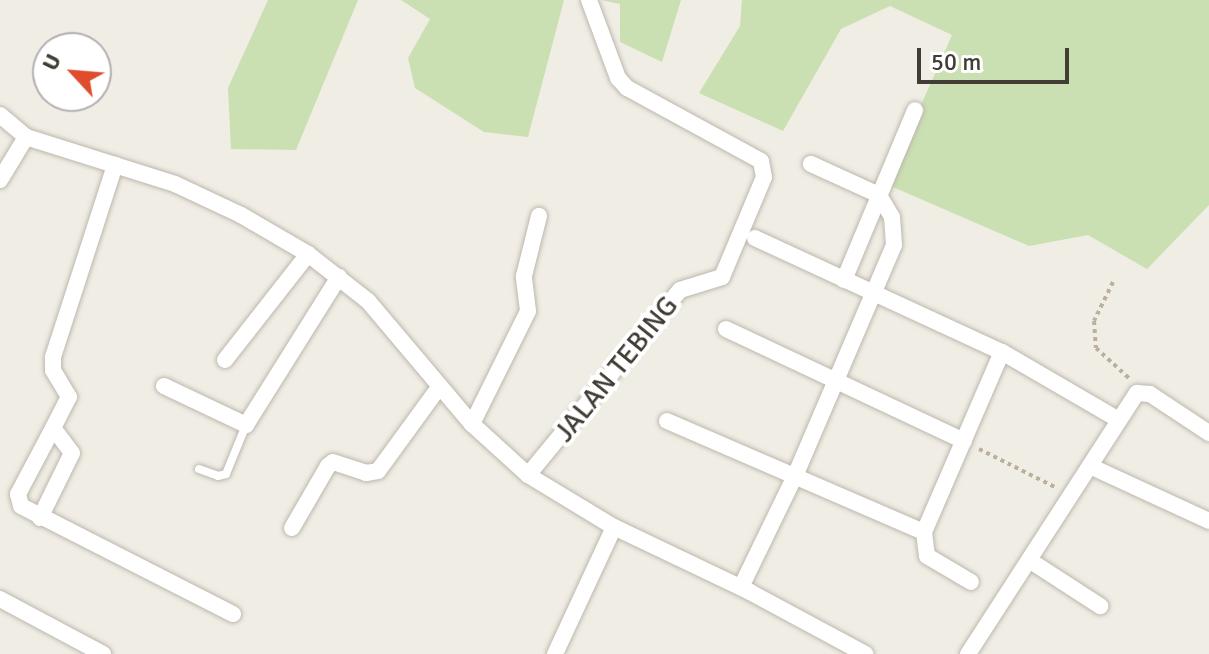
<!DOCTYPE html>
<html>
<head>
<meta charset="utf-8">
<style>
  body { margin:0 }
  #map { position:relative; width:1209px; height:654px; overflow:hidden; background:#f0ede5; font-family:Signika,sans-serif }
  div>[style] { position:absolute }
  .green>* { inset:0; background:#cae0b2 }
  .path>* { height:4px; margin-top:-2px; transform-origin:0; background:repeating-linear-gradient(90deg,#bab09c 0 4px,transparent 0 8px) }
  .roads { filter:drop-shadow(0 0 2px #bdb7ac) drop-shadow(0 0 2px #bdb7ac) }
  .service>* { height:8px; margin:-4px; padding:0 4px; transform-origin:4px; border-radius:4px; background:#fff }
  .minor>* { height:16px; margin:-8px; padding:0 8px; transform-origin:8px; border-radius:8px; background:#fff }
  span { translate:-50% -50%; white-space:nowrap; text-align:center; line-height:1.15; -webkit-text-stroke:8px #fff; paint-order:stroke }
  .street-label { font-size:28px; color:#413d35 }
  .north { position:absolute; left:32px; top:32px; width:80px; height:80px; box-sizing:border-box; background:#fff; border:2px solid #b3b1ae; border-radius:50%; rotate:296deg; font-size:22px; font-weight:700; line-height:32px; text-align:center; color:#413d35 }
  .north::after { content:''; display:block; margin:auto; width:28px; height:36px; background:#df4d2d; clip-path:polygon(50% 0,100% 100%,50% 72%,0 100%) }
  .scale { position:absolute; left:917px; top:48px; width:152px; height:36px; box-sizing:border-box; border:4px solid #413d35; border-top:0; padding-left:10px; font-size:24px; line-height:28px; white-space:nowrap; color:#413d35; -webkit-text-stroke:6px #fff; paint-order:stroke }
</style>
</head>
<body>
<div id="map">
  <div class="green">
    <i style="clip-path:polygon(268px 0,358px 0,296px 150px,231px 149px,228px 88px)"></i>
    <i style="clip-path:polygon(401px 0,564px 0,528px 137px,484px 132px,415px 88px,408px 58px,430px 19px)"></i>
    <i style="clip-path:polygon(601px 0,681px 0,662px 62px,620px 42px,620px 4px)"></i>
    <i style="clip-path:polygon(742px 0,1209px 0,1209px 205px,1147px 269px,1088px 235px,1029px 246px,886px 184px,952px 35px,890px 6px,841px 29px,783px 131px,699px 93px,740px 26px)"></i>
  </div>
  <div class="path">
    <i style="left:1113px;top:282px;width:43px;rotate:116deg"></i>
    <i style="left:1094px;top:321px;width:27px;rotate:86deg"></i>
    <i style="left:1096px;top:348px;width:47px;rotate:42.4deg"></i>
    <i style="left:979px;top:449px;width:87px;rotate:26.6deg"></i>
  </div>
  <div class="roads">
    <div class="service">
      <i style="left:199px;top:469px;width:20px;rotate:20deg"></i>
      <i style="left:218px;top:476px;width:8px;rotate:-14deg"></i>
      <i style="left:226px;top:474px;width:53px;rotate:-67.8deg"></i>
    </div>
    <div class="minor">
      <i style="left:0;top:115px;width:34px;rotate:40deg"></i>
      <i style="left:26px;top:137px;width:156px;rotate:17.5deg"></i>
      <i style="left:175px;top:184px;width:73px;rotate:25.2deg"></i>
      <i style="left:241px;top:215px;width:78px;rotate:30.2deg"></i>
      <i style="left:308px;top:254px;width:76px;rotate:38.1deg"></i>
      <i style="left:368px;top:301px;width:161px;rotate:49.8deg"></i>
      <i style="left:472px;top:424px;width:76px;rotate:42.3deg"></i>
      <i style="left:528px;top:475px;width:100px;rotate:31.2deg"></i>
      <i style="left:614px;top:527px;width:151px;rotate:25.5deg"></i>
      <i style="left:750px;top:592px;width:131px;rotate:28.3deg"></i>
      <i style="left:0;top:180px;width:50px;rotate:-58.8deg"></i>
      <i style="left:755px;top:238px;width:272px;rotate:24.8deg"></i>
      <i style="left:1002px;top:352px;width:135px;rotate:30.2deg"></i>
      <i style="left:844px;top:280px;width:184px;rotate:-67.3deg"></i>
      <i style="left:726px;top:329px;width:263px;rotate:25.2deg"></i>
      <i style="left:225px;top:360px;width:135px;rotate:-51.9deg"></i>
      <i style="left:164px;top:386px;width:91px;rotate:25.4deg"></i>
      <i style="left:246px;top:425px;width:175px;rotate:-57.9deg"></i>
      <i style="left:667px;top:421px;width:280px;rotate:23.4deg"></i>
      <i style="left:924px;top:532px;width:24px;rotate:83deg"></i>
      <i style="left:927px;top:556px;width:51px;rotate:30.6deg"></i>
      <i style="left:472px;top:424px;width:126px;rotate:-63.6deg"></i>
      <i style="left:528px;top:311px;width:35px;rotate:-97deg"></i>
      <i style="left:524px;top:276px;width:62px;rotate:-76deg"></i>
      <i style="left:53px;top:428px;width:75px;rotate:117.9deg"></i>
      <i style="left:18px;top:494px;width:12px;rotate:76deg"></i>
      <i style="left:21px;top:506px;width:238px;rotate:27deg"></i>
      <i style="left:1090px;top:466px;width:131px;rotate:24.8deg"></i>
      <i style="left:528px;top:475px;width:239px;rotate:-50.6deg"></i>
      <i style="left:680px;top:290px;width:44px;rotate:-17.2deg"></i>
      <i style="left:722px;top:277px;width:108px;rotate:-67.2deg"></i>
      <i style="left:764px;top:177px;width:16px;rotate:-101deg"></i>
      <i style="left:761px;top:161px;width:153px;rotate:-151.4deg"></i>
      <i style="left:627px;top:88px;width:13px;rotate:-132deg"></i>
      <i style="left:618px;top:78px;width:83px;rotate:-110.4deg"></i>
      <i style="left:40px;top:518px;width:72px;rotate:-63.8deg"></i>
      <i style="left:72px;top:453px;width:31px;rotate:-127deg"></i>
      <i style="left:53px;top:428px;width:35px;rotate:-63deg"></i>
      <i style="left:69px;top:397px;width:31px;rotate:-121deg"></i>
      <i style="left:53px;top:370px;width:13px;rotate:-90deg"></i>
      <i style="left:53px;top:357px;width:202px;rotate:-72.1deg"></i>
      <i style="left:292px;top:528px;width:72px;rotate:-59.9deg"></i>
      <i style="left:328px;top:466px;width:6px;rotate:-39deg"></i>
      <i style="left:333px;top:462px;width:35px;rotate:18deg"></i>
      <i style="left:366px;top:473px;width:12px;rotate:-9deg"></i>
      <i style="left:378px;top:471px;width:105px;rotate:-53.9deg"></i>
      <i style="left:924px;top:532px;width:196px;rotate:-66.6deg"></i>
      <i style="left:1029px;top:560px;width:85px;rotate:32.9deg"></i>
      <i style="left:741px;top:587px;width:123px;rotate:-64.1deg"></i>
      <i style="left:795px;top:476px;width:251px;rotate:-66.8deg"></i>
      <i style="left:894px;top:245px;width:28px;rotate:-94deg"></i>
      <i style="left:892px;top:217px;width:26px;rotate:-121deg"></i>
      <i style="left:879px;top:195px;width:75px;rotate:-155.5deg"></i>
      <i style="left:0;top:599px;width:117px;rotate:28.1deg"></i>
      <i style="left:555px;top:654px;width:140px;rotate:-65.1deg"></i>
      <i style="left:968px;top:654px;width:311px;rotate:-57.1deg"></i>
      <i style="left:1137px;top:393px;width:13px;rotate:4deg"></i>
      <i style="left:1150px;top:394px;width:71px;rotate:33.5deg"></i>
    </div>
  </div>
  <div class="street-label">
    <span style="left:616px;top:369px;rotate:-51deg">JALAN TEBING</span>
  </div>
  <div class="north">U</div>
  <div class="scale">50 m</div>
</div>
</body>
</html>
